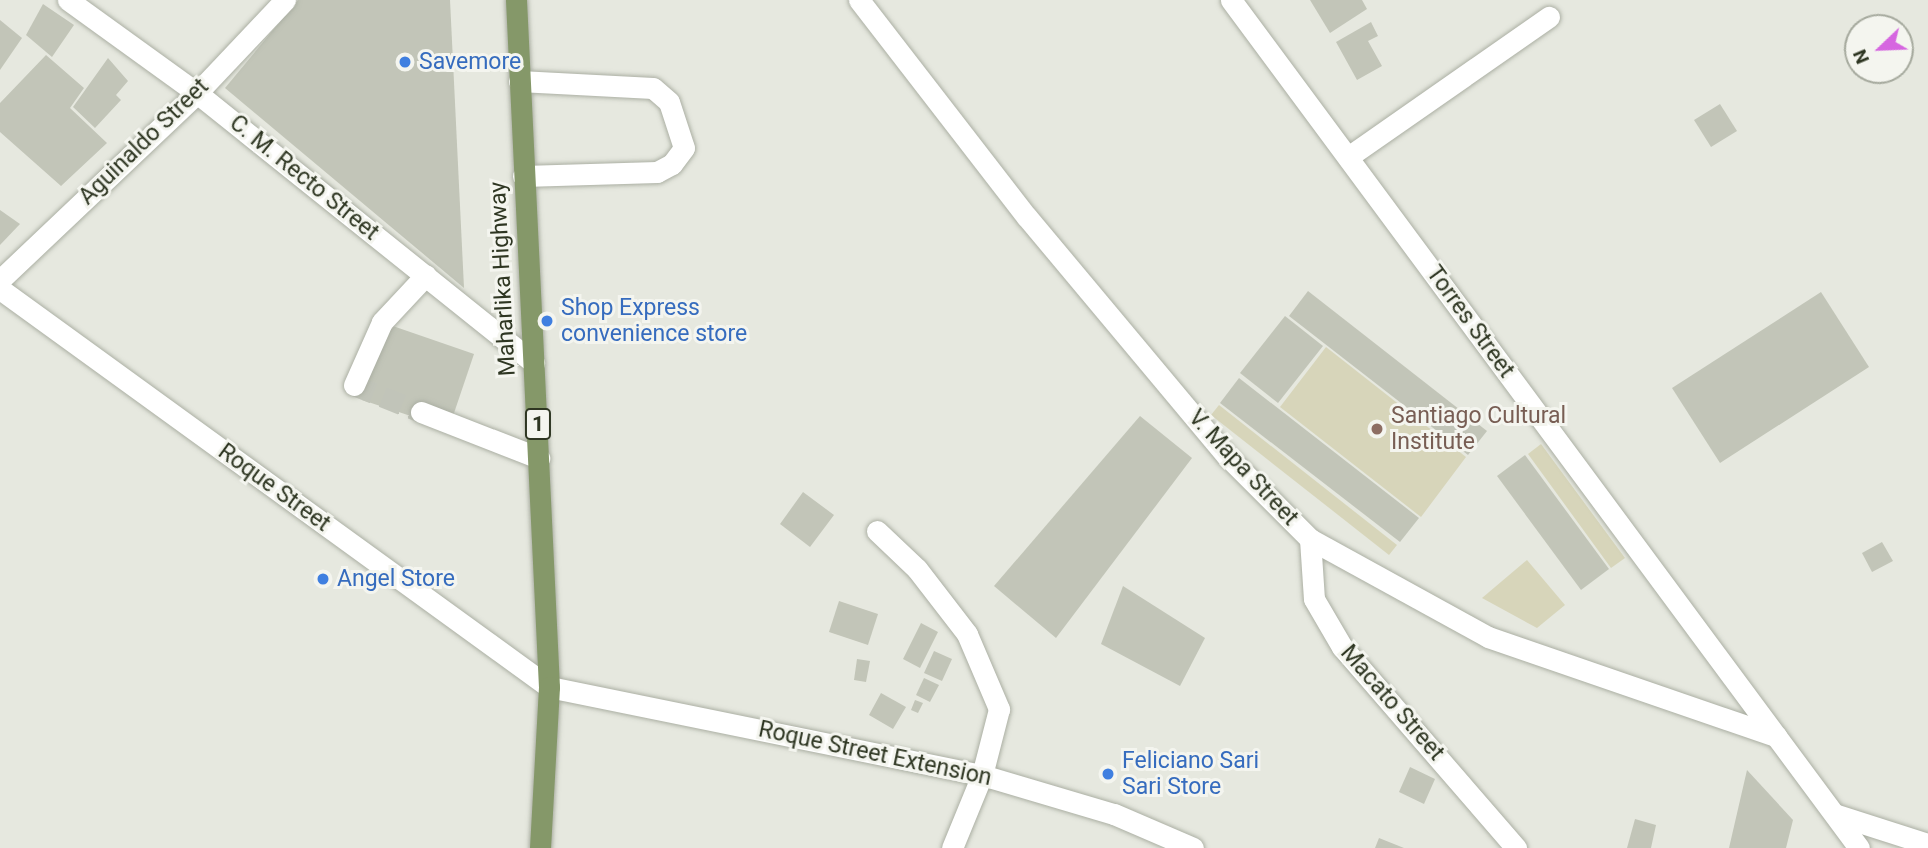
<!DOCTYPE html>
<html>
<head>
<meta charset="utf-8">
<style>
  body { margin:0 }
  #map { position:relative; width:1928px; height:848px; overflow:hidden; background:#e6e8df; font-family:Roboto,sans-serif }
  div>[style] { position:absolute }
  .green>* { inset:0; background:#d7d5ba }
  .building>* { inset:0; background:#c2c5b8 }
  .minor-tunnel>* { height:21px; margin-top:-10.5px; transform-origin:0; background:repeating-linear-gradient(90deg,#c1c4b9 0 21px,transparent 0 31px) }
  .roads { filter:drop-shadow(0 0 2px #abafa3) drop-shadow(0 0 2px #abafa3) }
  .minor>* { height:21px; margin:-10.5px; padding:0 10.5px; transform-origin:10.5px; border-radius:10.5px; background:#fff }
  .major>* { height:21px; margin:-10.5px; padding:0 10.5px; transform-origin:10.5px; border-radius:10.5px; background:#859869 }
  .dots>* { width:19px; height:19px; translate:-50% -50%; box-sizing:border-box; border:4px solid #f4f5ef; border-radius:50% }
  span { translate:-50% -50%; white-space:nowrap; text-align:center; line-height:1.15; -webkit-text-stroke:6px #f4f5ef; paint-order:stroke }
  .shield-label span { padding:2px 5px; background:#f4f5ef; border:2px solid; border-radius:5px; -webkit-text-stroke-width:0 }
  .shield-label { font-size:21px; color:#2e3622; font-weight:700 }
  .shop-label { font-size:23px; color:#366cbe }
  .left { translate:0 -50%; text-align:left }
  .street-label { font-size:23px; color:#2e3622 }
  .education-label { font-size:23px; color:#785e54 }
  .north { position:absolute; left:1844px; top:14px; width:70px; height:70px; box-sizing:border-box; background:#f4f5ef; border:2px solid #a5a99d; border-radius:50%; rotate:247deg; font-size:19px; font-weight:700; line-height:28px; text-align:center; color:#2e3622 }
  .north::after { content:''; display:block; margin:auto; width:24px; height:32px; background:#d666e0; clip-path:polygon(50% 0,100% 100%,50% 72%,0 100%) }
</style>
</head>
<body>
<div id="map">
  <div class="green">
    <i style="clip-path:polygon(1326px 347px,1466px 457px,1421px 517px,1280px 407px)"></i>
    <i style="clip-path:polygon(1219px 405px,1397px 545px,1389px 555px,1211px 415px)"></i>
    <i style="clip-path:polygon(1541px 444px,1625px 558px,1611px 568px,1528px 454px)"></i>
    <i style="clip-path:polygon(1527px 560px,1565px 605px,1537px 628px,1482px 598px)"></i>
  </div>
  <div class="building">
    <i style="clip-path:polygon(298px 0,450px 0,464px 288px,225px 88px)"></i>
    <i style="clip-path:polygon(1310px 0,1362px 0,1367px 9px,1330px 33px)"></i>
    <i style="clip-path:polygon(43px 4px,74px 25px,52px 57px,26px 35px)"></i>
    <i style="clip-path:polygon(0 20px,22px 38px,0 70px)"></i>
    <i style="clip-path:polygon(1371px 22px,1378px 36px,1368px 41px,1382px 66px,1357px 80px,1336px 42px)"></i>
    <i style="clip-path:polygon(46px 55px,84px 88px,70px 108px,107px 143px,61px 186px,0 132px,0 103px)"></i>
    <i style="clip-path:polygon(108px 58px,128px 81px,116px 95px,121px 100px,95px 128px,73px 107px)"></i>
    <i style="clip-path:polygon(1720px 104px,1737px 131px,1711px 147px,1694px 120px)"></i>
    <i style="clip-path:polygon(0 210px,20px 224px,0 245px)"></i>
    <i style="clip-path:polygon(1308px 291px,1487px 431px,1468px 455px,1289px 316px)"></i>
    <i style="clip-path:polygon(1821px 292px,1869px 367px,1720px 463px,1672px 388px)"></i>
    <i style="clip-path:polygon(1285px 316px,1323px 346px,1278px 403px,1240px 373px)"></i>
    <i style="clip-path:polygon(387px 324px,474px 354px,453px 416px,417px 418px,362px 400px)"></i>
    <i style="clip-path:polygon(1239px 378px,1419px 518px,1400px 542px,1220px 403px)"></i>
    <i style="clip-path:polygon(1140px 416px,1192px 458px,1056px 638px,994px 586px)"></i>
    <i style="clip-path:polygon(1525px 455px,1609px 569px,1581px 590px,1497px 476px)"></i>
    <i style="clip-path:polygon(803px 492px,834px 515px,810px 547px,780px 524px)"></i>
    <i style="clip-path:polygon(1882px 542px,1893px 561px,1872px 572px,1862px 553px)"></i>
    <i style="clip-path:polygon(1123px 586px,1205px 638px,1180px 686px,1101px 644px)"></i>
    <i style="clip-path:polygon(839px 601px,878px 614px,868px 645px,829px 632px)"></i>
    <i style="clip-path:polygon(921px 623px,938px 632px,920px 668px,903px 659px)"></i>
    <i style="clip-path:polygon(934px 651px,952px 659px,942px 681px,924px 673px)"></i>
    <i style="clip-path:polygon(857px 659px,870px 661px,866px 682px,854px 680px)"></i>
    <i style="clip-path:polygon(924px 678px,939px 685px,930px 702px,916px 695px)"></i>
    <i style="clip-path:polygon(881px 693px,906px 707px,893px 729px,869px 715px)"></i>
    <i style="clip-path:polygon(915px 700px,923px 703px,918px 713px,911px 710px)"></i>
    <i style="clip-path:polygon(1410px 767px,1435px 779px,1424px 804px,1399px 792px)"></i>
    <i style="clip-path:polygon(1747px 770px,1793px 820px,1786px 848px,1729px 848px)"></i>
    <i style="clip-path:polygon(1635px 819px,1656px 825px,1651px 848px,1627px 848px)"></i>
    <i style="clip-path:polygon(1379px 838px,1404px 848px,1375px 848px)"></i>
  </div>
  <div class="minor-tunnel">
    <i style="left:354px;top:385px;width:72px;rotate:21.9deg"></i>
  </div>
  <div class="roads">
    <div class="minor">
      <i style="left:68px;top:0;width:159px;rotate:35.8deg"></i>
      <i style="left:197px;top:93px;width:432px;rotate:38.7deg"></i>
      <i style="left:859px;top:0;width:274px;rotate:52.3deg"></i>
      <i style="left:1027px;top:217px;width:312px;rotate:50.1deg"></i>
      <i style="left:1227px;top:456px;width:117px;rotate:45deg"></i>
      <i style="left:1310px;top:539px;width:203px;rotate:28.8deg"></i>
      <i style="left:1488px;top:637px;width:305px;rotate:19deg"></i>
      <i style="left:1231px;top:0;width:1055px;rotate:53.48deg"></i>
      <i style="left:519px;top:81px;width:134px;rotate:3deg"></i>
      <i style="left:653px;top:88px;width:21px;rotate:41deg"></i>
      <i style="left:669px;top:102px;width:48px;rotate:71.9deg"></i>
      <i style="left:684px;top:148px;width:20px;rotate:127deg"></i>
      <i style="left:672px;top:164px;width:17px;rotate:152deg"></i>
      <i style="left:657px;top:172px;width:134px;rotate:178.3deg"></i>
      <i style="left:1348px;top:157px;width:245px;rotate:-34.9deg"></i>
      <i style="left:0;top:280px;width:272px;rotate:-43.5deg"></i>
      <i style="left:197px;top:93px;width:128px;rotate:-46.6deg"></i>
      <i style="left:0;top:289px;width:678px;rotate:35.94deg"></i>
      <i style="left:549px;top:687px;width:442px;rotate:11.5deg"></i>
      <i style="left:982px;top:775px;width:138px;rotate:16.5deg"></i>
      <i style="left:1114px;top:814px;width:86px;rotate:23.3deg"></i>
      <i style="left:354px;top:385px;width:69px;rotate:-66deg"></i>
      <i style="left:382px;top:322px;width:64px;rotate:-46.9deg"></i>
      <i style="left:421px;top:412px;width:127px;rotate:21.3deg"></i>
      <i style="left:877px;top:531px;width:55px;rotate:43.5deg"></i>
      <i style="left:917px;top:569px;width:82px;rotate:52.4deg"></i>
      <i style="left:967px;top:634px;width:82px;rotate:66.9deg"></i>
      <i style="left:999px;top:709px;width:68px;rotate:104.4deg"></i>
      <i style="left:982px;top:775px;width:79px;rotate:112.3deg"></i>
      <i style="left:1310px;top:539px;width:60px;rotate:86.2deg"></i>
      <i style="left:1314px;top:599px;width:56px;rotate:59.7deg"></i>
      <i style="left:1342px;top:647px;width:266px;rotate:49.1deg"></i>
      <i style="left:1837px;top:815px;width:96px;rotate:17.7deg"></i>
    </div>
    <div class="major">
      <i style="left:516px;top:0;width:688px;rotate:87.25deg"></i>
      <i style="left:549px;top:687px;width:161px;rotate:93.2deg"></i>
    </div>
  </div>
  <div class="dots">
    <i style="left:405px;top:62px;background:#3f7fe0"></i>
    <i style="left:547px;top:321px;background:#3f7fe0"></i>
    <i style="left:1377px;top:429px;background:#8d6e63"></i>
    <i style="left:323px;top:579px;background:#3f7fe0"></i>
    <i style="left:1108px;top:774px;background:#3f7fe0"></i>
  </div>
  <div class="shield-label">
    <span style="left:538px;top:424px">1</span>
  </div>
  <div class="shop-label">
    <span class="left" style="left:419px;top:62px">Savemore</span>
    <span class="left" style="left:561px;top:321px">Shop Express<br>convenience store</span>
    <span class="left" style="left:337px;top:579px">Angel Store</span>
    <span class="left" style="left:1122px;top:774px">Feliciano Sari<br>Sari Store</span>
  </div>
  <div class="street-label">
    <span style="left:144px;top:142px;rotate:-44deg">Aguinaldo Street</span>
    <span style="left:304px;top:178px;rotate:39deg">C. M. Recto Street</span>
    <span style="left:503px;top:279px;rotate:-93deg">Maharlika Highway</span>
    <span style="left:1470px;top:322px;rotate:54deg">Torres Street</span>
    <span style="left:1243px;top:468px;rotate:47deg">V. Mapa Street</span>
    <span style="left:274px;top:488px;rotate:36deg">Roque Street</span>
    <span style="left:1392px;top:703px;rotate:49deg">Macato Street</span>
    <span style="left:875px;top:754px;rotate:12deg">Roque Street Extension</span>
  </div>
  <div class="education-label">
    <span class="left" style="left:1391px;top:429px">Santiago Cultural<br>Institute</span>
  </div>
  <div class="north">N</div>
</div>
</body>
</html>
